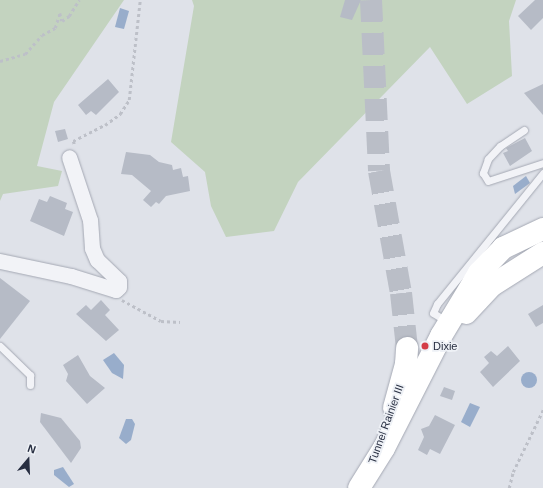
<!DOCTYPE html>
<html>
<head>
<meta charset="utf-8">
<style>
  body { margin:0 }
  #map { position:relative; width:543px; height:488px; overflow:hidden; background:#dfe2e9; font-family:Arial,sans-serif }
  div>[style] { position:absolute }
  .green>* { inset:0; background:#c3d3bf }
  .water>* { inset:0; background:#98adcb }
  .round { border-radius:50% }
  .building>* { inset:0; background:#b6bbc6 }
  .primary-tunnel>* { height:22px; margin-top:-11px; transform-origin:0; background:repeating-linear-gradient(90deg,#babec7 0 22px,transparent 0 33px) }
  .path>* { height:2.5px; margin-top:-1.25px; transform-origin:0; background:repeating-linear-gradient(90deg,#bdc0c8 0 3px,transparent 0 6px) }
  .roads { filter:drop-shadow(0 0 1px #a4a8b3) drop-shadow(0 0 1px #a4a8b3) }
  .service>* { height:7px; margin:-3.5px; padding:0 3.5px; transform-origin:3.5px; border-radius:3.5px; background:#f2f3f7 }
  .minor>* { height:15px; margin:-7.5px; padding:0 7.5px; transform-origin:7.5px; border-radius:7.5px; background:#f2f3f7 }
  .primary>* { height:22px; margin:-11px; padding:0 11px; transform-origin:11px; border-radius:11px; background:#fff }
  .dots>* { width:11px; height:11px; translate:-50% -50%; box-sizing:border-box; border:2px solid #eef1f6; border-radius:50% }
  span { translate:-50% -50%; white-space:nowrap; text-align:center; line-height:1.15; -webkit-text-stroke:3.5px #eef1f6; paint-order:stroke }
  .poi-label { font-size:11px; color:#272e41 }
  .left { translate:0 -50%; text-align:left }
  .street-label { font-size:11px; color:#272e41 }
  .north { position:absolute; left:8px; top:440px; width:40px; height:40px; -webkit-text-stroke:3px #eef1f6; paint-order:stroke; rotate:19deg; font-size:11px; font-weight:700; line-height:16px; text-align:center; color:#272e41 }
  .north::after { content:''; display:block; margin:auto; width:14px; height:18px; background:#272e41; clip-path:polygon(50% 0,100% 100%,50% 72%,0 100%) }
</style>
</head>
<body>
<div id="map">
  <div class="green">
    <i style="clip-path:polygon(0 0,124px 0,54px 102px,37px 166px,62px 171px,58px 186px,3px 194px,0 201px)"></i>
    <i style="clip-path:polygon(192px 0,516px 0,509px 21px,512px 76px,467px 104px,430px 47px,298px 182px,274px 231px,226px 237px,211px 206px,205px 172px,171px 142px,194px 6px)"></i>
  </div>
  <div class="water">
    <i style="clip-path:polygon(120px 8px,129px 11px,124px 29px,115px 27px)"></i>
    <i style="clip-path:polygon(526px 176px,530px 183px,515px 194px,513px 186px)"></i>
    <i style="clip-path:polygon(114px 353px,124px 365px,123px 379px,112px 373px,103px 360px)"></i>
    <i class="round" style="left:521px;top:372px;width:16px;height:16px"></i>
    <i style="clip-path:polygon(470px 403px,480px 407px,470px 427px,461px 422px)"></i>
    <i style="clip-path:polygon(126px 419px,132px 419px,135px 424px,131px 440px,126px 444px,119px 438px)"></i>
    <i style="clip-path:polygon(63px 467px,74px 484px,69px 487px,54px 475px,54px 470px)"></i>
  </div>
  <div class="building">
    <i style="clip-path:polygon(345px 0,361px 0,352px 20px,340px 17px)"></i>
    <i style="clip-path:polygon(535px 0,543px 0,543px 18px,531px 30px,518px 16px)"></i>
    <i style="clip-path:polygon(108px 79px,119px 92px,96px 115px,91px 111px,86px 115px,78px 105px)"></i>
    <i style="clip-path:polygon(543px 84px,543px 115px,524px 93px)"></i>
    <i style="clip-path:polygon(65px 129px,68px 139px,58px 142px,55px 131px)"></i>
    <i style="clip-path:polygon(525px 138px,532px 151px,510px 166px,503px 153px,508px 151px,506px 148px)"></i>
    <i style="clip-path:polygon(126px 152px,150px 155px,159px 162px,172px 165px,173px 170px,181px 168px,183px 177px,188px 176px,190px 191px,166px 196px,159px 204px,156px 202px,151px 207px,143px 200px,151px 191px,132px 175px,121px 174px)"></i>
    <i style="clip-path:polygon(50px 196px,67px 203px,65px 209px,73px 212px,64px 236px,30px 221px,39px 199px,47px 202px)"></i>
    <i style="clip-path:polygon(0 278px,30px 301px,0 339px)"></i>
    <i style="clip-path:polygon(101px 300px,110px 310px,105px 315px,119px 330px,106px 341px,76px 314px,86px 305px,91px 310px)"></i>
    <i style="clip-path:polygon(543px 305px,543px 323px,536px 327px,528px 314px)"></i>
    <i style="clip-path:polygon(508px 346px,520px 361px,493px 387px,480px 372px,489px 363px,484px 357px,491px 351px,497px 356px)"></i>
    <i style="clip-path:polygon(78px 355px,90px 376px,105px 388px,87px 404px,66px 381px,68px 374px,63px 365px)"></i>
    <i style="clip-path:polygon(444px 387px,455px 391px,452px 400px,440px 396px)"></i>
    <i style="clip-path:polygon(41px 413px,61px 418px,80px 441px,81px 448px,71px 463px,40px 422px)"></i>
    <i style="clip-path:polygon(435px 415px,455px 425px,440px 454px,430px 449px,427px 455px,418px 450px,424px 437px,421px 429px,429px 426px)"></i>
  </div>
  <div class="primary-tunnel">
    <i style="left:371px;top:0;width:171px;rotate:87.3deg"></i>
    <i style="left:379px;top:171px;width:124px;rotate:79.8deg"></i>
    <i style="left:401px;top:293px;width:55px;rotate:83.8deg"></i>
  </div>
  <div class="path">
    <i style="left:0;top:61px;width:26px;rotate:-16deg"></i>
    <i style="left:25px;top:54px;width:25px;rotate:-48deg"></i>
    <i style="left:42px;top:35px;width:15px;rotate:-28deg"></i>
    <i style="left:55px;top:28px;width:16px;rotate:-72deg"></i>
    <i style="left:60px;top:13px;width:8px;rotate:76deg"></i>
    <i style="left:62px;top:21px;width:9px;rotate:-36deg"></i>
    <i style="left:69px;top:16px;width:19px;rotate:-58deg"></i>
    <i style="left:74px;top:144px;width:3px;rotate:-108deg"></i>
    <i style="left:73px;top:141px;width:36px;rotate:-27deg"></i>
    <i style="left:105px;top:125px;width:19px;rotate:-36deg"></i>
    <i style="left:120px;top:114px;width:17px;rotate:-57deg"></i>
    <i style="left:129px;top:100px;width:101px;rotate:-83.7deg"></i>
    <i style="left:122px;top:300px;width:44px;rotate:28.3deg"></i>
    <i style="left:161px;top:321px;width:19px;rotate:3deg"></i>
    <i style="left:509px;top:488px;width:16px;rotate:-76deg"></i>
    <i style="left:513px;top:472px;width:69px;rotate:-64.2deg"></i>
  </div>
  <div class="roads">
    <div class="service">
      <i style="left:524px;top:130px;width:29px;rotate:146deg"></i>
      <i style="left:500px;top:146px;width:18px;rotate:133deg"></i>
      <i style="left:488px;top:159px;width:15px;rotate:110deg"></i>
      <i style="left:483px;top:173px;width:9px;rotate:58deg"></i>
      <i style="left:488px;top:181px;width:58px;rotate:-18.1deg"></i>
      <i style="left:446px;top:321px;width:15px;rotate:-148deg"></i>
      <i style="left:433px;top:313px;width:10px;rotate:-66deg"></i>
      <i style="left:437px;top:304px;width:169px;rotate:-51deg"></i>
      <i style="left:0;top:346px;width:42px;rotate:44deg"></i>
      <i style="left:30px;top:375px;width:10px;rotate:90deg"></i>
    </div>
    <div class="minor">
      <i style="left:0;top:261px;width:73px;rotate:11.9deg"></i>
      <i style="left:71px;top:276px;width:47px;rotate:17.3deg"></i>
      <i style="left:116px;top:290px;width:4px;rotate:-45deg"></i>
      <i style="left:119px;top:287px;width:6px;rotate:-90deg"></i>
      <i style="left:119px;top:281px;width:30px;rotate:-136deg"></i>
      <i style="left:97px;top:260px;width:13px;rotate:-113deg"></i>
      <i style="left:92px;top:248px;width:28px;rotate:-94deg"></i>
      <i style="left:90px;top:220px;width:66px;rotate:-108.4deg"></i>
    </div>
    <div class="primary">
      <i style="left:466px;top:313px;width:37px;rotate:-47deg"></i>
      <i style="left:491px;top:286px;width:62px;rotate:-32.4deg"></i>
      <i style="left:394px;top:408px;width:46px;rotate:-74.7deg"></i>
      <i style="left:406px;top:364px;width:16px;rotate:-86deg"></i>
      <i style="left:359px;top:488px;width:47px;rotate:-58deg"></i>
      <i style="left:384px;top:448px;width:126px;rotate:-63deg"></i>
      <i style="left:441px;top:336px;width:74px;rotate:-58.9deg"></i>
      <i style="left:479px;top:273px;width:35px;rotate:-46deg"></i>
      <i style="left:503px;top:248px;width:44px;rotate:-25.4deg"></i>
    </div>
  </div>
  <div class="dots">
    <i style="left:425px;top:346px;background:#d43d48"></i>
  </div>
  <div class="poi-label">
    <span class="left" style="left:433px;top:346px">Dixie</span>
  </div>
  <div class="street-label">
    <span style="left:386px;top:424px;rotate:-70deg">Tunnel Rainier III</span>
  </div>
  <div class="north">N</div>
</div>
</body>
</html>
